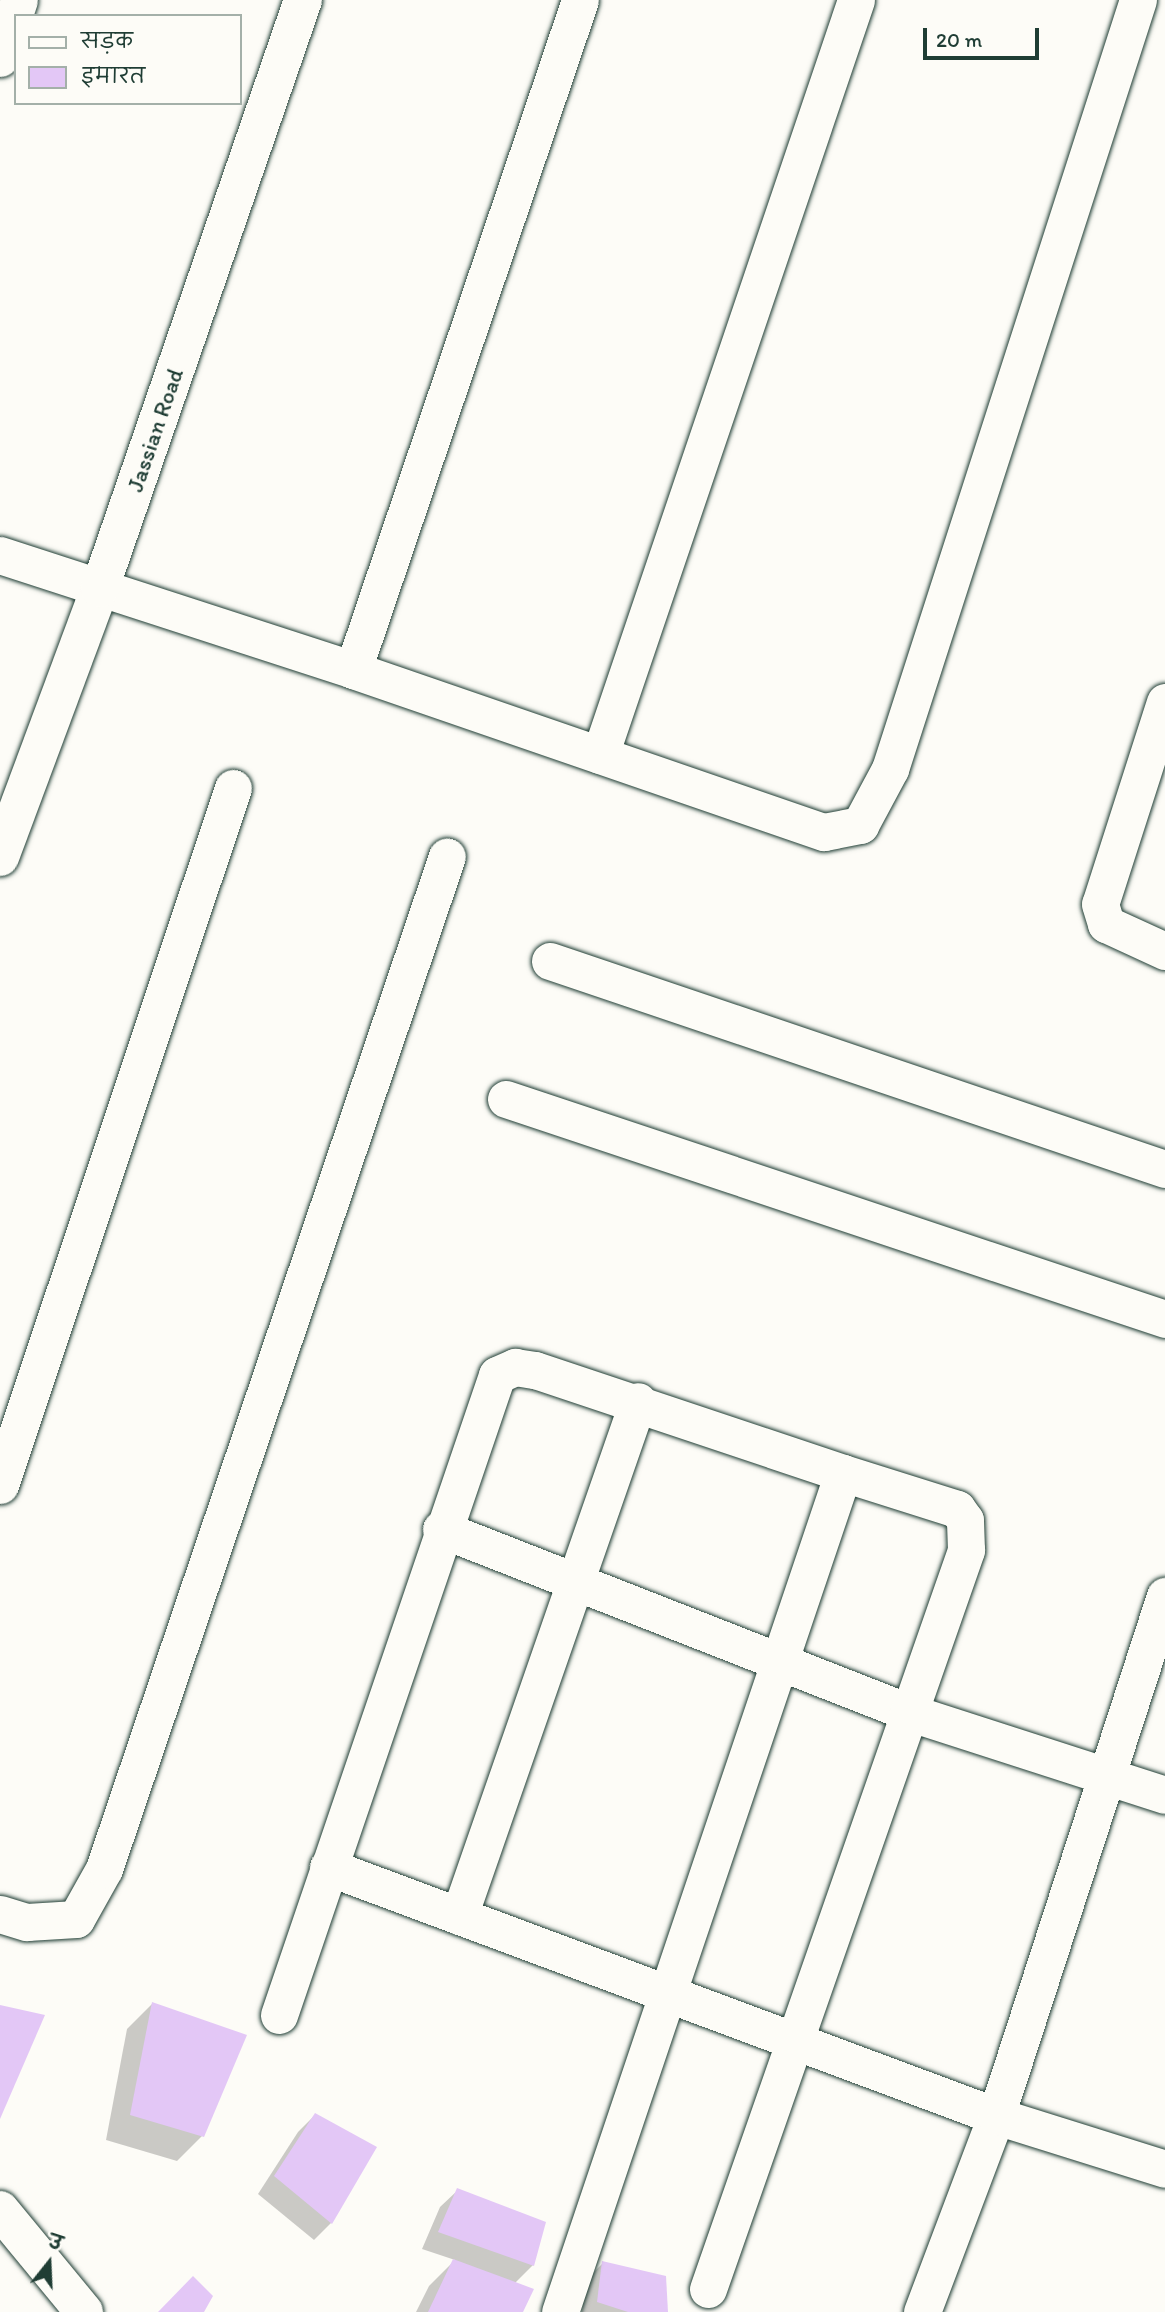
<!DOCTYPE html>
<html>
<head>
<meta charset="utf-8">
<style>
  body { margin:0 }
  #map { position:relative; width:1165px; height:2312px; overflow:hidden; background:#fdfcf7; font-family:Itim,"Playpen Sans Deva",sans-serif }
  div>[style] { position:absolute }
  .shadow>* { inset:0; background:#0003 }
  .building>* { inset:0; background:#e3c7f6 }
  .roads { filter:drop-shadow(0 0 2px #1f3d34) drop-shadow(0 0 2px #1f3d34) }
  .minor>* { height:37px; margin:-18.5px; padding:0 18.5px; transform-origin:18.5px; border-radius:18.5px; background:#fdfcf7 }
  .tertiary>* { height:38px; margin:-19px; padding:0 19px; transform-origin:19px; border-radius:19px; background:#fdfcf7 }
  span { translate:-50% -50%; white-space:nowrap; text-align:center; line-height:1.15; -webkit-text-stroke:6px #fdfcf7; paint-order:stroke }
  .street-label { font-size:23px; color:#1f3d34 }
  .legend { position:absolute; left:14px; top:14px; width:228px; height:91px; box-sizing:border-box; background:#fdfcf7; border:2px solid #a4b0a9; margin:0; padding:9px 12px; list-style:none; font-size:21px; color:#1f3d34 }
  .legend li { display:flex; align-items:center; gap:14px; height:35px }
  .legend b { width:35px; border:2px solid #a4b0a9 }
  .north { position:absolute; left:14px; top:2228px; width:70px; height:70px; -webkit-text-stroke:5px #fdfcf7; paint-order:stroke; rotate:18deg; font-size:19px; font-weight:700; line-height:28px; text-align:center; color:#1f3d34 }
  .north::after { content:''; display:block; margin:auto; width:24px; height:32px; background:#1f3d34; clip-path:polygon(50% 0,100% 100%,50% 72%,0 100%) }
  .scale { position:absolute; left:923px; top:28px; width:116px; height:32px; box-sizing:border-box; border:4px solid #1f3d34; border-top:0; padding-left:9px; font-size:21px; line-height:24px; white-space:nowrap; color:#1f3d34; -webkit-text-stroke:5px #fdfcf7; paint-order:stroke }
</style>
</head>
<body>
<div id="map">
  <div class="shadow">
    <i style="clip-path:polygon(152px 2004px,202px 2136px,177px 2161px,106px 2140px,127px 2029px)"></i>
    <i style="clip-path:polygon(315px 2115px,331px 2223px,314px 2240px,258px 2194px,298px 2132px)"></i>
    <i style="clip-path:polygon(458px 2190px,533px 2265px,514px 2284px,521px 2312px,416px 2312px,429px 2286px,455px 2260px,422px 2249px,440px 2207px)"></i>
    <i style="clip-path:polygon(603px 2263px,666px 2312px,582px 2312px,586px 2280px)"></i>
  </div>
  <div class="building">
    <i style="clip-path:polygon(152px 2002px,247px 2035px,204px 2137px,130px 2115px)"></i>
    <i style="clip-path:polygon(0 2005px,45px 2015px,0 2119px)"></i>
    <i style="clip-path:polygon(315px 2113px,377px 2147px,332px 2224px,274px 2176px)"></i>
    <i style="clip-path:polygon(457px 2188px,546px 2222px,534px 2266px,438px 2232px)"></i>
    <i style="clip-path:polygon(453px 2259px,534px 2289px,523px 2312px,428px 2312px)"></i>
    <i style="clip-path:polygon(602px 2261px,666px 2276px,668px 2312px,628px 2312px,597px 2302px)"></i>
    <i style="clip-path:polygon(193px 2276px,213px 2296px,204px 2312px,158px 2312px)"></i>
  </div>
  <div class="roads">
    <div class="minor">
      <i style="left:0;top:58px;width:61px;rotate:-71.9deg"></i>
      <i style="left:0;top:555px;width:371px;rotate:18deg"></i>
      <i style="left:353px;top:670px;width:707px;rotate:-71.28deg"></i>
      <i style="left:353px;top:670px;width:498px;rotate:19deg"></i>
      <i style="left:824px;top:832px;width:37px;rotate:-11deg"></i>
      <i style="left:860px;top:825px;width:64px;rotate:-61.8deg"></i>
      <i style="left:890px;top:769px;width:808px;rotate:-72.13deg"></i>
      <i style="left:1165px;top:702px;width:212px;rotate:107.8deg"></i>
      <i style="left:1100px;top:904px;width:21px;rotate:73deg"></i>
      <i style="left:1106px;top:924px;width:65px;rotate:24.6deg"></i>
      <i style="left:600px;top:755px;width:797px;rotate:-71.27deg"></i>
      <i style="left:550px;top:961px;width:649px;rotate:18.69deg"></i>
      <i style="left:506px;top:1099px;width:695px;rotate:18.46deg"></i>
      <i style="left:0;top:1485px;width:735px;rotate:-71.52deg"></i>
      <i style="left:441px;top:1529px;width:502px;rotate:21.4deg"></i>
      <i style="left:908px;top:1712px;width:270px;rotate:17.9deg"></i>
      <i style="left:328px;top:1867px;width:713px;rotate:20.44deg"></i>
      <i style="left:996px;top:2116px;width:177px;rotate:17.4deg"></i>
      <i style="left:0;top:1914px;width:28px;rotate:17deg"></i>
      <i style="left:27px;top:1922px;width:49px;rotate:-3.5deg"></i>
      <i style="left:76px;top:1919px;width:57px;rotate:-60.8deg"></i>
      <i style="left:104px;top:1869px;width:1069px;rotate:-71.29deg"></i>
      <i style="left:459px;top:1916px;width:545px;rotate:-70.83deg"></i>
      <i style="left:279px;top:2015px;width:676px;rotate:-71.19deg"></i>
      <i style="left:497px;top:1375px;width:20px;rotate:-24deg"></i>
      <i style="left:515px;top:1367px;width:20px;rotate:9deg"></i>
      <i style="left:535px;top:1370px;width:325px;rotate:18.5deg"></i>
      <i style="left:843px;top:1473px;width:885px;rotate:108.64deg"></i>
      <i style="left:708px;top:2289px;width:783px;rotate:-70.75deg"></i>
      <i style="left:966px;top:1550px;width:30px;rotate:-92deg"></i>
      <i style="left:965px;top:1520px;width:14px;rotate:-126deg"></i>
      <i style="left:957px;top:1509px;width:120px;rotate:-162.5deg"></i>
      <i style="left:922px;top:2312px;width:210px;rotate:-69.3deg"></i>
      <i style="left:996px;top:2116px;width:547px;rotate:-72deg"></i>
    </div>
    <div class="tertiary">
      <i style="left:0;top:857px;width:287px;rotate:-69.6deg"></i>
      <i style="left:100px;top:588px;width:622px;rotate:-70.95deg"></i>
      <i style="left:0;top:2210px;width:132px;rotate:50.5deg"></i>
    </div>
  </div>
  <div class="street-label">
    <span style="left:155px;top:430px;rotate:-71deg">Jassian Road</span>
  </div>
  <ul class="legend">
  <li><b style="height:9px;background:#fdfcf7"></b>सड़क</li>
  <li><b style="height:19px;background:#e3c7f6"></b>इमारत</li>
  </ul>
  <div class="north">उ</div>
  <div class="scale">20 m</div>
</div>
</body>
</html>
